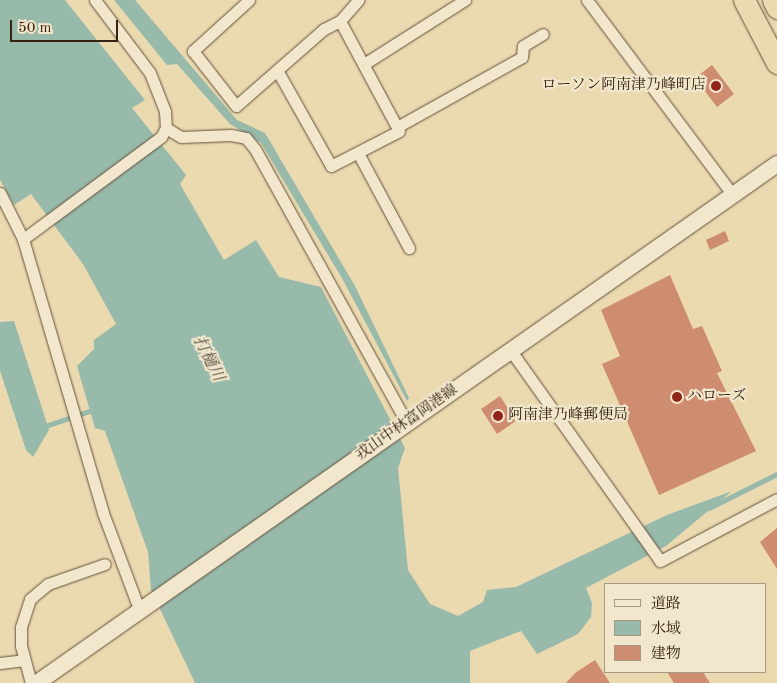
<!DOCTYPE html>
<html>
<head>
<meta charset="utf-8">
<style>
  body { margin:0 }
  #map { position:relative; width:777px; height:683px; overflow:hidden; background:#ebd9b0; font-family:"Old Standard TT","Noto Serif JP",serif }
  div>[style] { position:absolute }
  .water>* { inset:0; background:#98baab }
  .stream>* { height:4.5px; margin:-2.25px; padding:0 2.25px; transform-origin:2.25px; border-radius:2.25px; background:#98baab }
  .building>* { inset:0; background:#ce8c70 }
  .roads { filter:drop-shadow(0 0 1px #625039) drop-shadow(0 0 1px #625039) }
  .street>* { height:11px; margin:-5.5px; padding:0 5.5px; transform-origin:5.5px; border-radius:5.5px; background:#f2e6cc }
  .secondary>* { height:16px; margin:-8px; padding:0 8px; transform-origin:8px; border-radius:8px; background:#f2e6cc }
  .highway>* { height:21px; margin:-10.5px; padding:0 10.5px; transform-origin:10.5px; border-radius:10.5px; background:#ebd9b0 }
  .dots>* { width:14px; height:14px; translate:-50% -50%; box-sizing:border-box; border:2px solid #f2e6cc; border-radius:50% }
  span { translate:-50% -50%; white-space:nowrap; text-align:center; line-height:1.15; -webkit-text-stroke:4.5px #f2e6cc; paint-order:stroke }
  .poi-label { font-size:15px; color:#342311 }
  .right { translate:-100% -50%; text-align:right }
  .left { translate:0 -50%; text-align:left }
  .street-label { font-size:15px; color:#342311 }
  .water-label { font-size:16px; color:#52503f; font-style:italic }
  .legend { position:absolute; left:604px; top:583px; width:162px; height:90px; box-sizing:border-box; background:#f2e6cc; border:1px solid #a69881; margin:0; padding:6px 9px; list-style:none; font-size:15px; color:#342311 }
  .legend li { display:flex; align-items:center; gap:10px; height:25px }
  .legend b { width:25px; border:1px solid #a69881 }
  .scale { position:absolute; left:10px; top:20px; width:108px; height:22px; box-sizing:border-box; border:2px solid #342311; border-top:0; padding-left:6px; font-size:15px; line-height:18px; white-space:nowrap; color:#342311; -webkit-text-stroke:4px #f2e6cc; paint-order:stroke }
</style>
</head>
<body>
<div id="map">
  <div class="water">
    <i style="clip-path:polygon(0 0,65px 0,145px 100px,132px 108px,186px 175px,180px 184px,224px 260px,256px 240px,279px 277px,321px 287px,405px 448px,398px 468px,408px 570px,430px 604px,458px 616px,483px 602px,487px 590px,516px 587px,667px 515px,732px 491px,666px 546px,586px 588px,592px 603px,591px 617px,578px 634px,537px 654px,521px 631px,470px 651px,470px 683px,195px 683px,151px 590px,148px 552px,105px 431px,95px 428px,77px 366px,94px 349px,94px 340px,116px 324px,83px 264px,31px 194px,14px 205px,0 180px)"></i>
    <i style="clip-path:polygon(114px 0,135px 0,237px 120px,265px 133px,355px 286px,409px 398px,407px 401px,343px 280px,261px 143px,230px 124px,177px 64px,167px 65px)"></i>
    <i style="clip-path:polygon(14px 321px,49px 430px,33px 457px,26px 450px,0 371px,0 322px)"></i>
  </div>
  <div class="stream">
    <i style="left:43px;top:427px;width:55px;rotate:-19.1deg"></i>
    <i style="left:709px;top:508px;width:76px;rotate:-26.6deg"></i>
  </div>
  <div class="building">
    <i style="clip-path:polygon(712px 65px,734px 94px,717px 107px,695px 78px)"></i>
    <i style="clip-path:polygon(725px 231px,729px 241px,710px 250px,706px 240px)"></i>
    <i style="clip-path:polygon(670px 275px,693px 329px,702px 326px,722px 371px,717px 373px,756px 451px,659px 495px,602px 364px,620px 356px,601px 310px)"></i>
    <i style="clip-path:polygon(500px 396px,516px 421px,497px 434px,481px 409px)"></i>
    <i style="clip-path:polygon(777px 528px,777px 569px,760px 542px)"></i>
    <i style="clip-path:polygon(595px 660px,610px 683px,566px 683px,575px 673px)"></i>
    <i style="clip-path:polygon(667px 672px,703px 672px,710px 683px,674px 683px)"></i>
  </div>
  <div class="roads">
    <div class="street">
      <i style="left:95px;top:0;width:91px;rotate:53deg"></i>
      <i style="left:150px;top:73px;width:41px;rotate:68.5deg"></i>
      <i style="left:165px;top:111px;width:17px;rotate:87deg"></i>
      <i style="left:166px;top:128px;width:10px;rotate:119deg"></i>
      <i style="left:161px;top:137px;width:172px;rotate:143.5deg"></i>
      <i style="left:23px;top:239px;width:285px;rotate:73.7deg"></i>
      <i style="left:103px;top:513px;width:103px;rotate:69.4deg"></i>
      <i style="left:249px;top:0;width:76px;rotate:137.7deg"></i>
      <i style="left:193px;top:51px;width:70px;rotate:52deg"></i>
      <i style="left:236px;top:106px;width:117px;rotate:-41.2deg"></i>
      <i style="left:324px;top:29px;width:18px;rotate:-27deg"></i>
      <i style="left:587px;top:0;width:244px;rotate:53.2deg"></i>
      <i style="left:364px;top:64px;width:120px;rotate:-32.4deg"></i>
      <i style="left:277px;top:70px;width:110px;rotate:60.6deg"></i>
      <i style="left:331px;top:166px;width:76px;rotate:-27.2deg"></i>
      <i style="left:399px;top:131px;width:125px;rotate:-118.2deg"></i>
      <i style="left:340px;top:21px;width:28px;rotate:-49deg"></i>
      <i style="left:397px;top:127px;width:143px;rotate:-29.2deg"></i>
      <i style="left:522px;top:57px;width:11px;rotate:-85deg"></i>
      <i style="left:523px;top:46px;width:23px;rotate:-31deg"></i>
      <i style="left:166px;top:128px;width:17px;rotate:31deg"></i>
      <i style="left:181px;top:137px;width:50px;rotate:-2.3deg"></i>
      <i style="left:231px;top:135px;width:15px;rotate:11deg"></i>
      <i style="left:246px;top:138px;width:14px;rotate:51deg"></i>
      <i style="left:255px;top:149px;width:313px;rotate:61deg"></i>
      <i style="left:358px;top:153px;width:108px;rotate:61.8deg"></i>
      <i style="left:0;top:193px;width:51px;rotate:63.4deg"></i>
      <i style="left:511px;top:351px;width:257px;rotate:54.6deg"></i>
      <i style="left:660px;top:561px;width:132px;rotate:-27.9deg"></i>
      <i style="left:0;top:663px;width:23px;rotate:-7deg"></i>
      <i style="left:31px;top:683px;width:38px;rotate:-105deg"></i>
      <i style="left:21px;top:646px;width:19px;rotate:-90deg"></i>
      <i style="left:21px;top:627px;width:29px;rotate:-72deg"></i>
      <i style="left:30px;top:599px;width:23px;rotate:-40deg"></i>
      <i style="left:48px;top:584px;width:60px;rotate:-19.3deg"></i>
    </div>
    <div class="secondary">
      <i style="left:37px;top:683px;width:904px;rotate:-35.04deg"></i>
    </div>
    <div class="highway">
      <i style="left:744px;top:0;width:71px;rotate:62.4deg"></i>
      <i style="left:773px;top:0;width:9px;rotate:63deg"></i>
    </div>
  </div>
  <div class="dots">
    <i style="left:716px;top:86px;background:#8f2418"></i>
    <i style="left:677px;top:397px;background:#8f2418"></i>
    <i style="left:498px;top:416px;background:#8f2418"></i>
  </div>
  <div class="poi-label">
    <span class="right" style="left:706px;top:86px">ローソン阿南津乃峰町店</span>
    <span class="left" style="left:687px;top:397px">ハローズ</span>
    <span class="left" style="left:508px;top:416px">阿南津乃峰郵便局</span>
  </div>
  <div class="street-label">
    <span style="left:407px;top:423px;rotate:-35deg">戎山中林富岡港線</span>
  </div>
  <div class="water-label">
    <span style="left:208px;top:359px;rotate:63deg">打樋川</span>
  </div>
  <ul class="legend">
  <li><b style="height:6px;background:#f2e6cc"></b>道路</li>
  <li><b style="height:14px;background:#98baab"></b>水域</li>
  <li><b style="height:14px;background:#ce8c70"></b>建物</li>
  </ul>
  <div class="scale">50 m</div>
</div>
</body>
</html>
